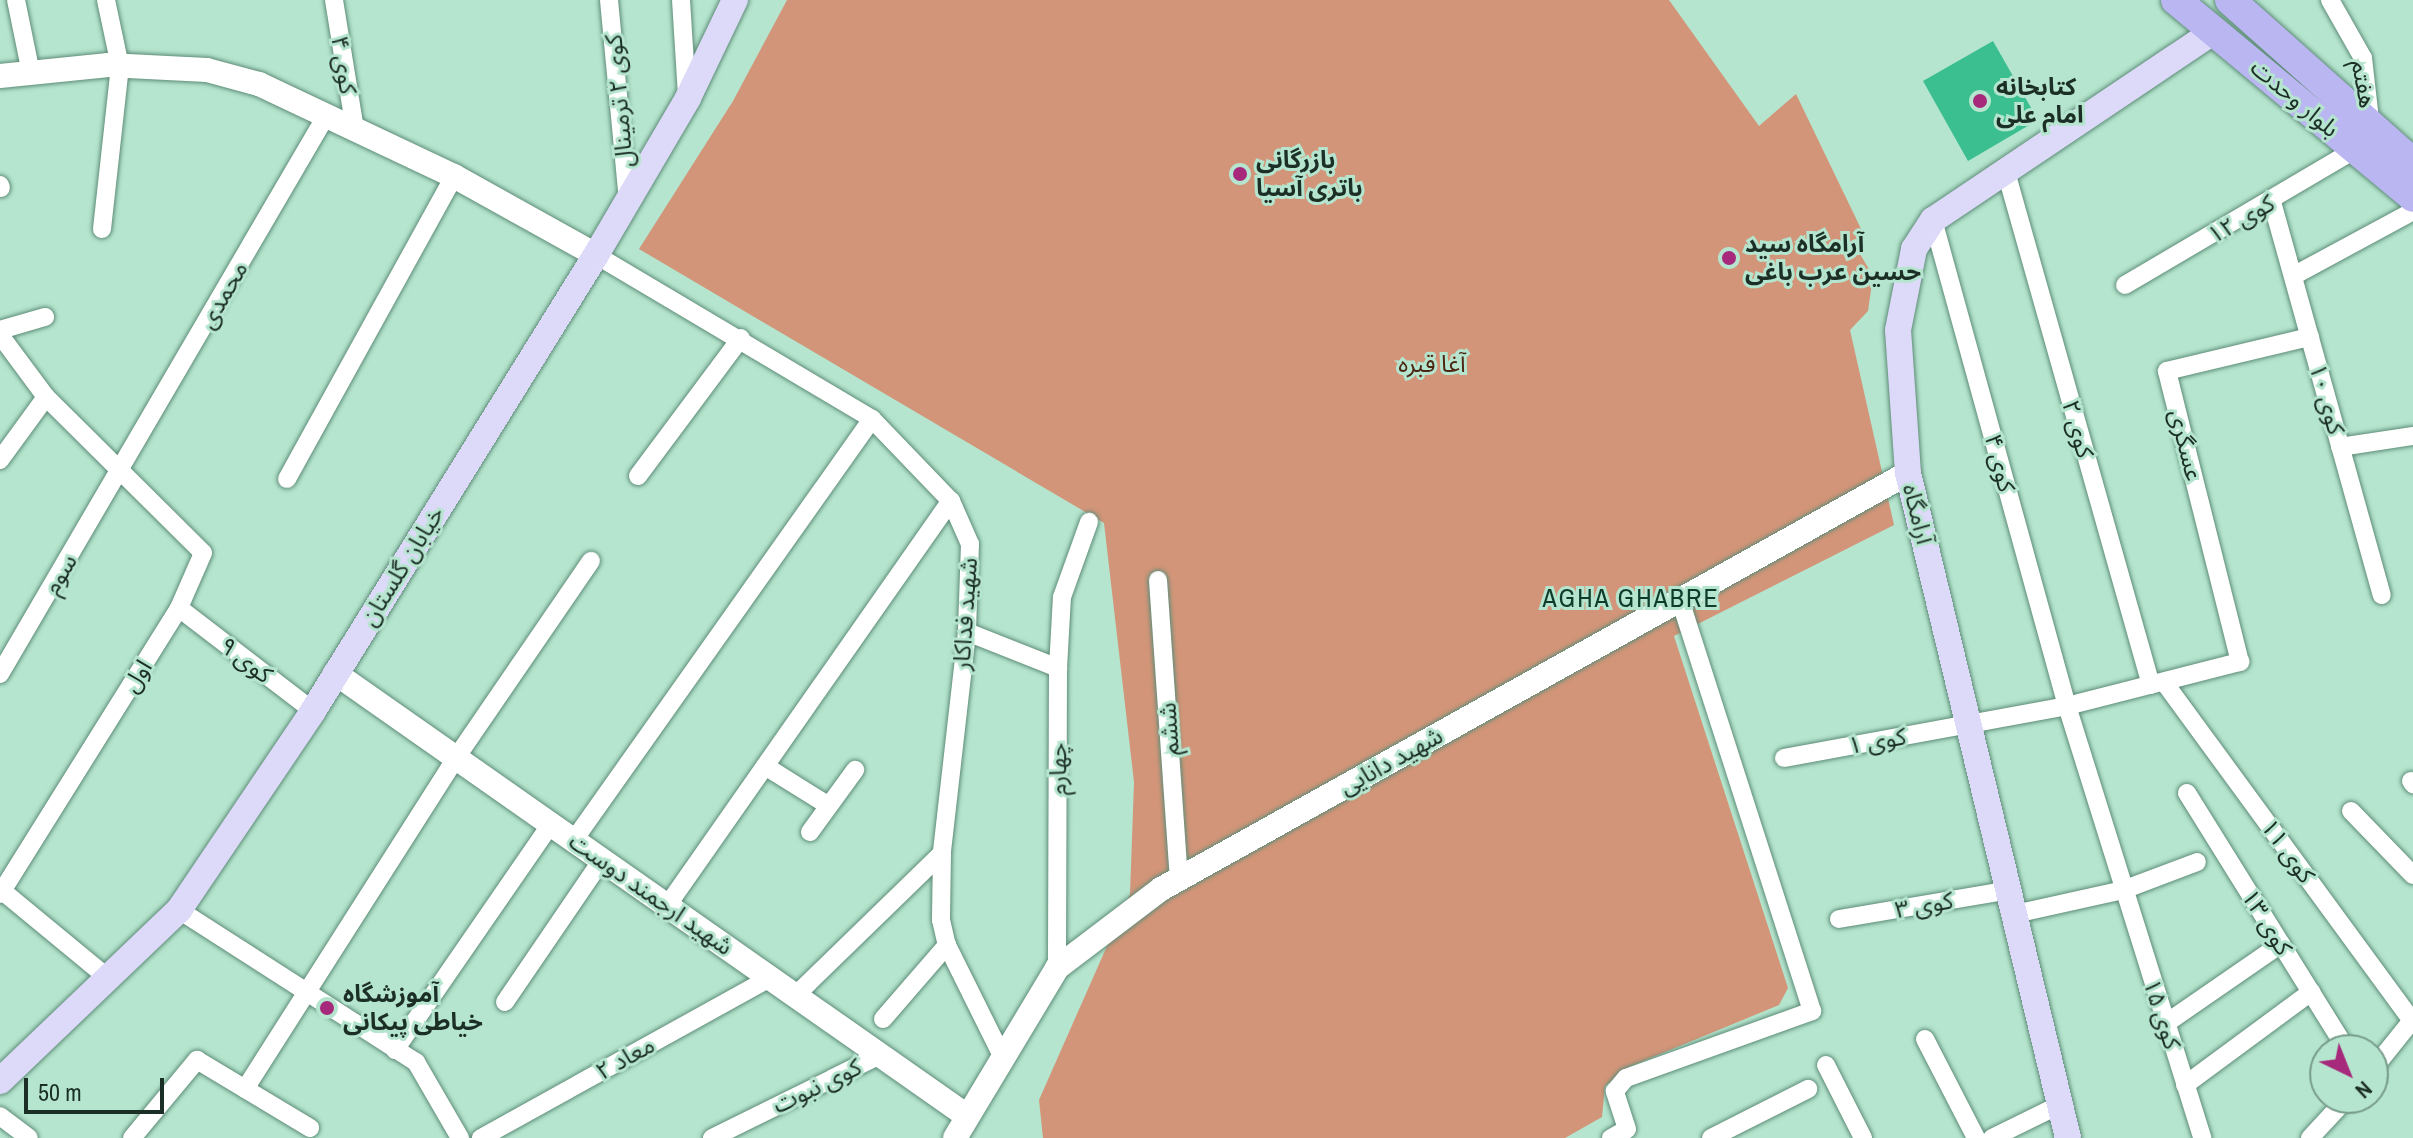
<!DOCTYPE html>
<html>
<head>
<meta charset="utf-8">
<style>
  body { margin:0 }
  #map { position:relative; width:2413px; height:1138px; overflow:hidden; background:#b5e5ce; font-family:"Archivo Narrow","Noto Sans Arabic",sans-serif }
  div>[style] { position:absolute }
  .green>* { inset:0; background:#d39579 }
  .building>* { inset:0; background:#3bbf91 }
  .roads { filter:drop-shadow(0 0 2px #5e8c78) drop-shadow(0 0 2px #5e8c78) }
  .minor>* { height:18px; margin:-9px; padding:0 9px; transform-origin:9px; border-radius:9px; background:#fff }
  .tertiary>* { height:24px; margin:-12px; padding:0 12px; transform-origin:12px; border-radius:12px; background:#fff }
  .secondary>* { height:26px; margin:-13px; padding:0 13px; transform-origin:13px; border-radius:13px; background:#dcdaf8 }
  .primary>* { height:30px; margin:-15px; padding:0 15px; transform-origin:15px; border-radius:15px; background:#bab6f1 }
  .dots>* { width:22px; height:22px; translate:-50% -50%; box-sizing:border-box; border:4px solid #b5e5ce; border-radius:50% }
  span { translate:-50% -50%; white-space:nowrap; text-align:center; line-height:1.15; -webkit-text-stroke:6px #b5e5ce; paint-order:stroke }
  .street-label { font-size:24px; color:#1c2f27 }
  .poi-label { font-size:24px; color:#1c2f27; font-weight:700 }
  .left { translate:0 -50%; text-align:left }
  .park-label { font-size:24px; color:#4d2613 }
  .neighbourhood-label { font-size:26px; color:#0d3c2b; letter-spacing:2px }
  .north { position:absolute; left:2309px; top:1034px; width:80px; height:80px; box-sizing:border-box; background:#b5e5ce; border:2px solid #789c8b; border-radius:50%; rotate:137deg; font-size:22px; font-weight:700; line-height:32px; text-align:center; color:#1c2f27 }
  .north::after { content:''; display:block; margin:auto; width:28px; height:36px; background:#a6297b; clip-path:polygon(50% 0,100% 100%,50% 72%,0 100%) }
  .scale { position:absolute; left:24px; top:1078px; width:140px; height:36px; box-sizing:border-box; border:4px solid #1c2f27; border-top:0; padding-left:10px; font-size:24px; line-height:28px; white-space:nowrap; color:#1c2f27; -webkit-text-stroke:6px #b5e5ce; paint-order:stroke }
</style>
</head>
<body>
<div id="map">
  <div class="green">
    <i style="clip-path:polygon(787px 0,1669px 0,1759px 126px,1796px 94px,1864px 235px,1860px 254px,1873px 276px,1868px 311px,1850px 330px,1894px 525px,1674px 636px,1788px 988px,1779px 1005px,1629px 1067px,1605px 1086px,1602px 1117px,1565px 1138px,1043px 1138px,1039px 1100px,1130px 894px,1134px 782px,1104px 523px,639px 249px,733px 101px)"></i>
  </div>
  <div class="building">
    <i style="clip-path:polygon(1993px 41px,2038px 120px,1968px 161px,1923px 81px)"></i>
  </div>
  <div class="roads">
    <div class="minor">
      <i style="left:16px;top:0;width:75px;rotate:78.4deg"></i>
      <i style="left:334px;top:0;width:131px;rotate:80.8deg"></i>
      <i style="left:609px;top:0;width:201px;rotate:84.6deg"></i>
      <i style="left:681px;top:0;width:95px;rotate:86.4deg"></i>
      <i style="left:2330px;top:0;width:67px;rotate:60.4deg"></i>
      <i style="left:2363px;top:58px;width:70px;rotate:83.5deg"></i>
      <i style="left:2006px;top:172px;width:533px;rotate:74.22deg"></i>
      <i style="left:0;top:185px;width:3px;rotate:72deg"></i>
      <i style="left:2272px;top:202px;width:408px;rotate:74.4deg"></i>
      <i style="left:1933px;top:220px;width:504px;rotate:74.59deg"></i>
      <i style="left:2067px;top:706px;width:453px;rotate:72.6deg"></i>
      <i style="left:102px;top:229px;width:164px;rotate:-83.7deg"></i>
      <i style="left:120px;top:66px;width:67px;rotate:-102deg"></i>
      <i style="left:596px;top:255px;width:321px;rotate:30.7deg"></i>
      <i style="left:872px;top:419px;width:114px;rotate:46.1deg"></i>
      <i style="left:951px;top:501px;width:47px;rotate:66.2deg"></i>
      <i style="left:970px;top:544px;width:88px;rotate:92deg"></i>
      <i style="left:967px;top:632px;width:222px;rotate:96.5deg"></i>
      <i style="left:942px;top:853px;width:67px;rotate:90.9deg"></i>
      <i style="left:941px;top:920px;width:26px;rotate:77deg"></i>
      <i style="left:947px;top:945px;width:124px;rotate:63.6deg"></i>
      <i style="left:2293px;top:276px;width:136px;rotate:-28.4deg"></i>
      <i style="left:2125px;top:285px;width:268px;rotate:-30.5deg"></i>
      <i style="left:0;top:330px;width:47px;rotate:-16.1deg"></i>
      <i style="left:0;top:335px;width:77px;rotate:53.4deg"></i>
      <i style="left:46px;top:397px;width:221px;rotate:44.8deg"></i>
      <i style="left:203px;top:553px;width:60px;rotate:113.6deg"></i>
      <i style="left:179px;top:608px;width:337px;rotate:122deg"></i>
      <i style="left:2340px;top:447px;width:74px;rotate:-8.6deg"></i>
      <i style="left:0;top:460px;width:78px;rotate:-53.9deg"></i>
      <i style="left:638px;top:476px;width:172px;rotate:-53.3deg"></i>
      <i style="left:287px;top:479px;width:346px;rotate:-61.1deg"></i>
      <i style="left:1158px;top:580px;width:300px;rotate:86deg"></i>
      <i style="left:179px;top:608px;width:169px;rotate:37.5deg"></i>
      <i style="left:967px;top:632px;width:98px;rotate:21.6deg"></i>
      <i style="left:1058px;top:668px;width:300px;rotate:90.2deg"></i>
      <i style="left:1058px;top:668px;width:71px;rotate:-86.8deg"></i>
      <i style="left:1062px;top:597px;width:80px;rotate:-70.2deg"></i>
      <i style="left:0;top:674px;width:646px;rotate:-59.71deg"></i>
      <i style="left:2164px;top:682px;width:420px;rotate:53.8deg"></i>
      <i style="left:1784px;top:758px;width:288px;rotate:-10.4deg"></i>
      <i style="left:2067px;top:706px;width:179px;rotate:-14.3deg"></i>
      <i style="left:2240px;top:662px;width:300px;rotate:-104.1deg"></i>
      <i style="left:2167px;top:371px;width:147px;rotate:-13.4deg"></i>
      <i style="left:765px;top:766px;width:75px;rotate:32deg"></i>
      <i style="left:2411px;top:781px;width:4px;rotate:56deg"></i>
      <i style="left:2187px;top:793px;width:303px;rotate:58.1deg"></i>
      <i style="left:2351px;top:811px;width:89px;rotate:45.9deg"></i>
      <i style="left:810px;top:832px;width:77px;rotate:-54deg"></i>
      <i style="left:574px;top:840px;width:516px;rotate:-54.71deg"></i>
      <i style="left:0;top:889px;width:141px;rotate:39.5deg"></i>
      <i style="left:667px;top:906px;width:495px;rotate:-55deg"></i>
      <i style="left:179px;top:910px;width:282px;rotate:32.7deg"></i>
      <i style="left:416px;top:1062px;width:88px;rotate:59.9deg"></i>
      <i style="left:2015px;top:914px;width:111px;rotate:-12.5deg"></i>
      <i style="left:2123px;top:890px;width:79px;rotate:-20.7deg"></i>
      <i style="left:1839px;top:919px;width:173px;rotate:-9.6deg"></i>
      <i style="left:795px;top:996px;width:205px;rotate:-44.2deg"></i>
      <i style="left:505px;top:1002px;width:172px;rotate:-55.7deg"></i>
      <i style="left:883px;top:1019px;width:98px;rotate:-49.1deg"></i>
      <i style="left:2165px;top:1024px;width:141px;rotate:-34.6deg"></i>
      <i style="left:1925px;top:1039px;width:111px;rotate:62.7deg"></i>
      <i style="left:395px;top:1050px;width:275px;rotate:-55.4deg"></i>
      <i style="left:1826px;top:1065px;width:82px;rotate:63.1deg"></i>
      <i style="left:2373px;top:1069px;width:64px;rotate:-51.3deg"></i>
      <i style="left:2185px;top:1085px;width:157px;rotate:-36.4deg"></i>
      <i style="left:245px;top:1089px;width:393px;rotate:-57.5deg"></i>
      <i style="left:456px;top:758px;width:239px;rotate:-55.6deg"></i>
      <i style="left:0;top:1116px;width:36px;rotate:37deg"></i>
      <i style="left:132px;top:1138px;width:102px;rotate:-50.2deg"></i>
      <i style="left:197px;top:1060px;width:132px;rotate:31deg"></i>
      <i style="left:481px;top:1138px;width:330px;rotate:-29deg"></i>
      <i style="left:712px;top:1138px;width:187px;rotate:-26.3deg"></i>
      <i style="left:1611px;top:1138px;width:18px;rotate:-29deg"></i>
      <i style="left:1627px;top:1129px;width:40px;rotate:-108deg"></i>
      <i style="left:1615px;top:1091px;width:17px;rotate:-50deg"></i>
      <i style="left:1626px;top:1078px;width:198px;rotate:-19.8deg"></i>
      <i style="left:1812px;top:1011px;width:433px;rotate:-107.8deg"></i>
      <i style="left:1711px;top:1138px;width:109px;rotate:-26.8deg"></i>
      <i style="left:1992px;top:1138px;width:72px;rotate:-26.2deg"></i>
      <i style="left:2310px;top:1138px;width:54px;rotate:-47.2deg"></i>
    </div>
    <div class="tertiary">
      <i style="left:0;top:76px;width:109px;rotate:-5.8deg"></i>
      <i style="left:108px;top:65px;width:99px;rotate:2.9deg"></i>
      <i style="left:207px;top:70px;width:54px;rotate:15.1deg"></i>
      <i style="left:259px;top:84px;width:216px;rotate:25.3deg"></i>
      <i style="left:454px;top:176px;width:162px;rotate:29.1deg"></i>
      <i style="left:335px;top:673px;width:772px;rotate:35.03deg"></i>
      <i style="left:955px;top:1138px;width:198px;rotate:-59deg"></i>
      <i style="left:1057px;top:968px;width:131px;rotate:-37.2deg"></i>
      <i style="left:1161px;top:889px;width:855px;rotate:-29.11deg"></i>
    </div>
    <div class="secondary">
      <i style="left:0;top:1081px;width:248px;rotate:-43.7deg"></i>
      <i style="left:179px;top:910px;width:240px;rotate:-56deg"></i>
      <i style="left:313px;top:711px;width:537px;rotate:-58.18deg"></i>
      <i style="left:596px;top:255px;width:182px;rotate:-59.6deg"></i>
      <i style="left:688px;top:98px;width:109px;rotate:-64.4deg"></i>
      <i style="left:2068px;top:1138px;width:684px;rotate:-103.53deg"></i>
      <i style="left:1908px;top:473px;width:143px;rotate:-94deg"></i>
      <i style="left:1898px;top:330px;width:83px;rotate:-78.8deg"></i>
      <i style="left:1914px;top:249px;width:35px;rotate:-57deg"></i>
      <i style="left:1933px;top:220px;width:339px;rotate:-33.9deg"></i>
    </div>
    <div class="primary">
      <i style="left:2176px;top:0;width:308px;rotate:39.7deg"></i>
      <i style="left:2230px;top:0;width:245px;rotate:41.7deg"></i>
    </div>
  </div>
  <div class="dots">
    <i style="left:1980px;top:101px;background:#a6297b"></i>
    <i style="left:1240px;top:174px;background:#a6297b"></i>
    <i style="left:1729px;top:258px;background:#a6297b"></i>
    <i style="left:327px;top:1008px;background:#a6297b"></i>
  </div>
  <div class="street-label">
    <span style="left:344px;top:65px;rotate:81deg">کوی ۴</span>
    <span style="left:2364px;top:84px;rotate:80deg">هفتم</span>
    <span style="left:2295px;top:98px;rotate:40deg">بلوار وحدت</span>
    <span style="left:619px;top:101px;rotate:-95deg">کوی ۲ ترمینال</span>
    <span style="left:2241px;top:219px;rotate:-30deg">کوی ۱۲</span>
    <span style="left:223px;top:295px;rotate:-60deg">محمدی</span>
    <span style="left:2327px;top:399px;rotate:74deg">کوی ۱۰</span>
    <span style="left:2078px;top:429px;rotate:74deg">کوی ۲</span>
    <span style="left:2186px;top:445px;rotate:76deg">عسگری</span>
    <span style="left:2000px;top:463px;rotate:75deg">کوی ۴</span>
    <span style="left:1918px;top:514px;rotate:76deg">آرامگاه</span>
    <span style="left:402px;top:566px;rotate:-58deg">خیابان گلستان</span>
    <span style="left:60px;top:574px;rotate:-59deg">سوم</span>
    <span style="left:965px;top:614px;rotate:-86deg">شهید فداکار</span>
    <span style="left:246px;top:660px;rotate:37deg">کوی ۹</span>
    <span style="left:137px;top:676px;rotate:-58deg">اول</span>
    <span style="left:1169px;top:729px;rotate:-94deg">ششم</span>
    <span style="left:1877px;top:741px;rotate:-10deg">کوی ۱</span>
    <span style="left:1391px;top:761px;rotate:-29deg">شهید دانایی</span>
    <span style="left:1058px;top:769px;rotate:-90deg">چهارم</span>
    <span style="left:2288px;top:851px;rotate:54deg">کوی ۱۱</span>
    <span style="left:651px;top:894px;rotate:35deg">شهید ارجمند دوست</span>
    <span style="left:1924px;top:905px;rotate:-10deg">کوی ۳</span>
    <span style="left:2267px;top:922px;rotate:58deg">کوی ۱۳</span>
    <span style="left:2162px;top:1014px;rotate:72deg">کوی ۱۵</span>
    <span style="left:625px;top:1058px;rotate:-29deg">معاد ۲</span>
    <span style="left:817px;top:1086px;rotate:-26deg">کوی نبوت</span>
  </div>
  <div class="poi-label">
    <span class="left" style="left:1996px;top:101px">کتابخانه<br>امام علی</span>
    <span class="left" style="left:1256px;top:174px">بازرگانی<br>باتری آسیا</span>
    <span class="left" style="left:1745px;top:258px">آرامگاه سید<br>حسین عرب باغی</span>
    <span class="left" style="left:343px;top:1008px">آموزشگاه<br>خیاطی پیکانی</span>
  </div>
  <div class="park-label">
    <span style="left:1432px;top:364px">آغا قبره</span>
  </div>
  <div class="neighbourhood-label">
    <span style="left:1631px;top:598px">AGHA GHABRE</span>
  </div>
  <div class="north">N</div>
  <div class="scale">50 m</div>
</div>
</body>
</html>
